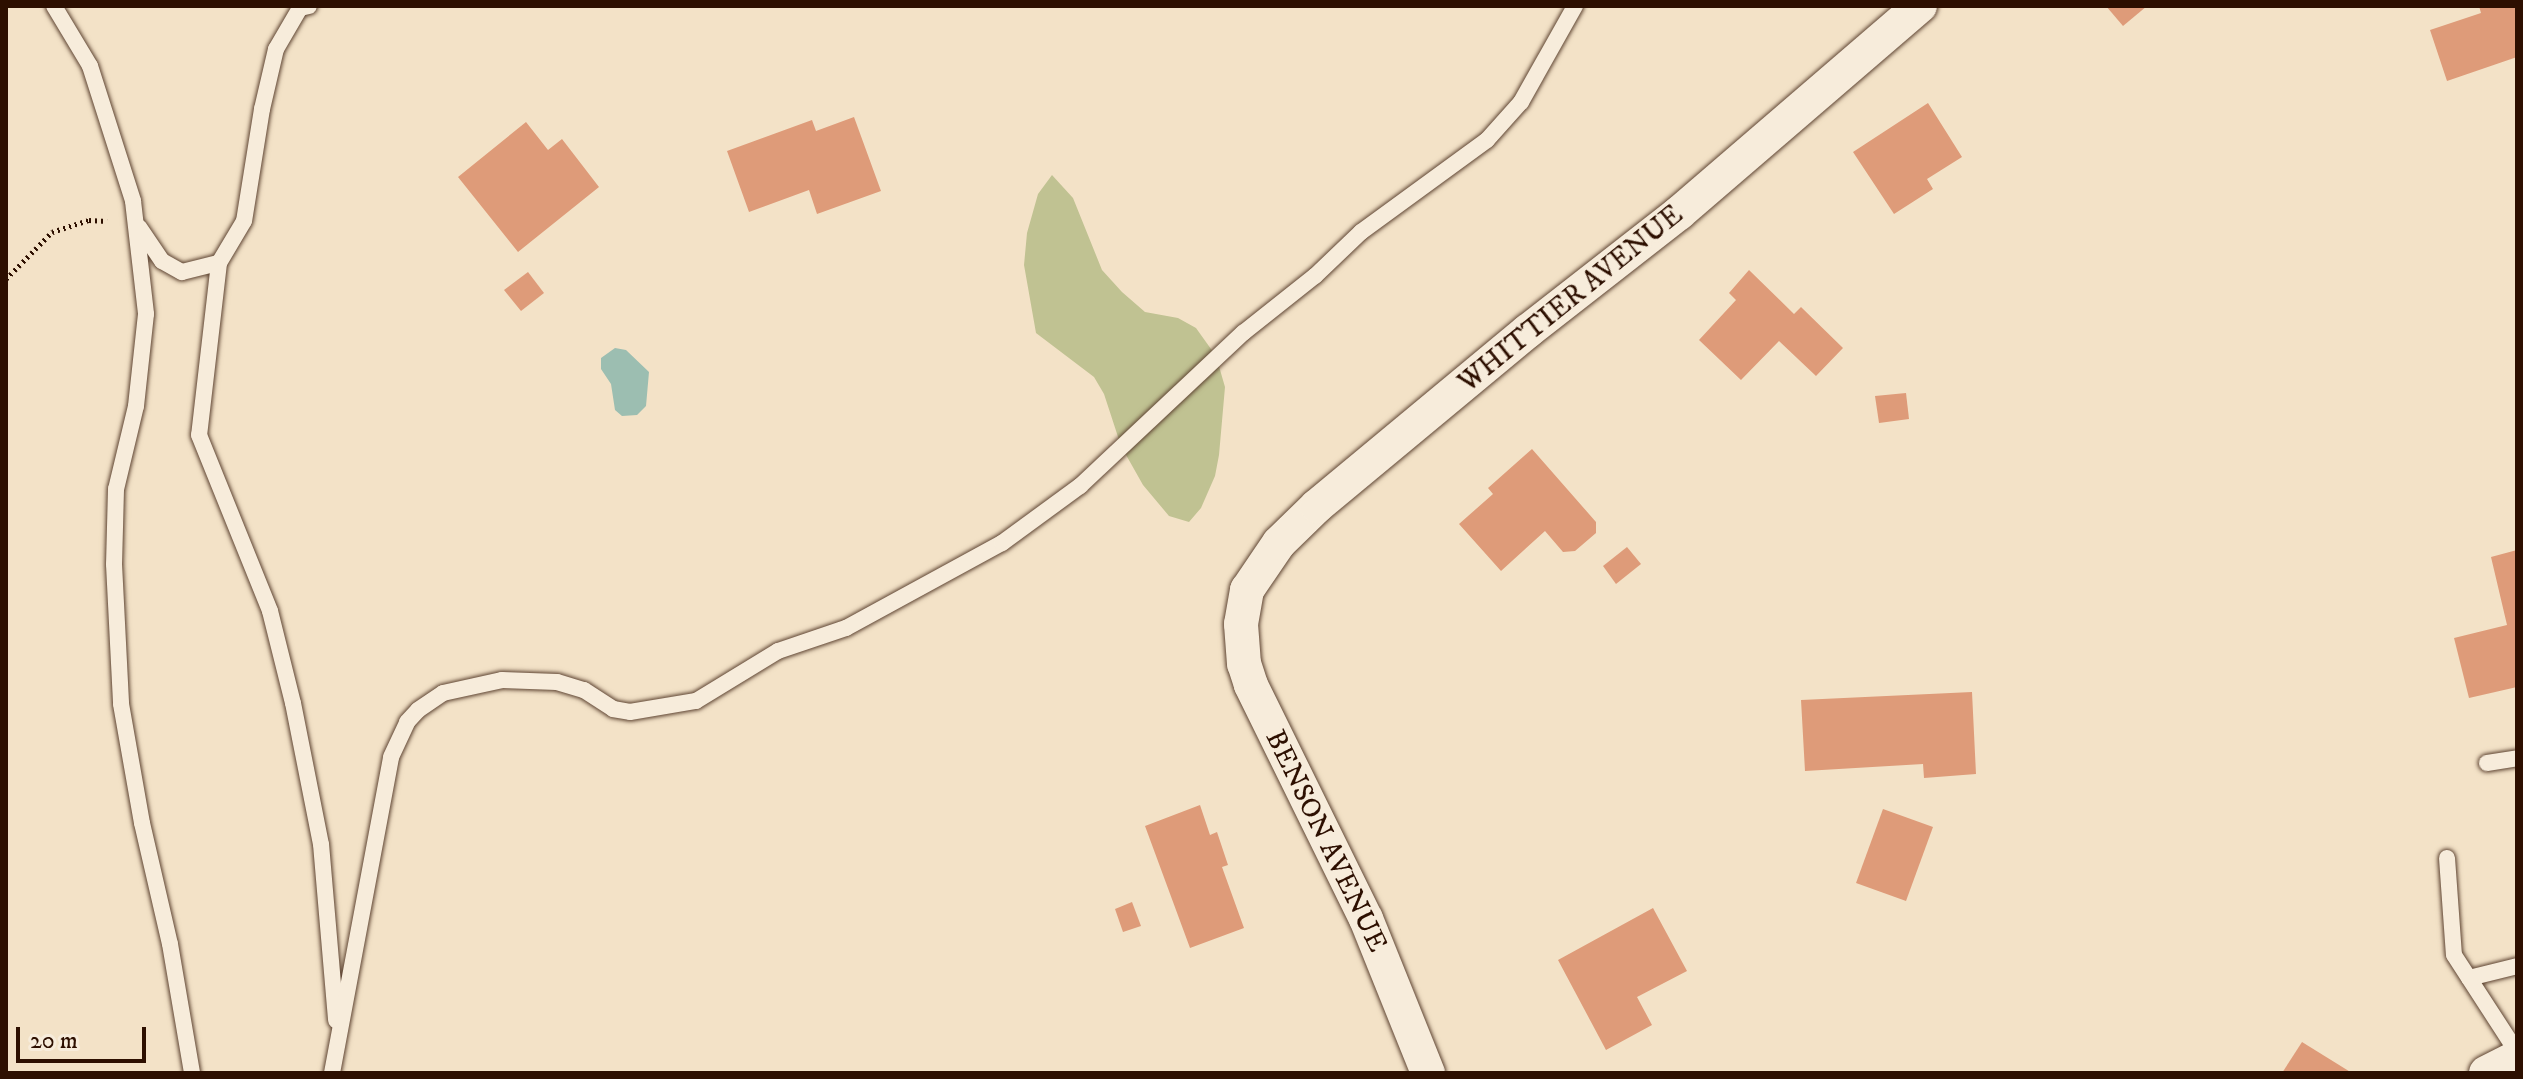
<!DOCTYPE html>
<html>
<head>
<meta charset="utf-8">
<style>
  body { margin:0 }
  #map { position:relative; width:2523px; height:1079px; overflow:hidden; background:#f3e2c7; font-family:"IM FELL DW Pica",serif }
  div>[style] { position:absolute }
  .green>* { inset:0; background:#c0c292 }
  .water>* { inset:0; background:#9cbeb1 }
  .building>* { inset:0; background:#de9b79 }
  .path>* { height:5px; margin-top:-2.5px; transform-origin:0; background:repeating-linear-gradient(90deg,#2d0f00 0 2px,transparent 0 6px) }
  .roads { filter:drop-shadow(0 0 2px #5e4432) drop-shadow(0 0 2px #5e4432) }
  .service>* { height:16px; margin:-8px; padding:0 8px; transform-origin:8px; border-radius:8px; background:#f7ecdb }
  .minor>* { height:34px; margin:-17px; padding:0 17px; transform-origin:17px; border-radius:17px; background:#f7ecdb }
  span { translate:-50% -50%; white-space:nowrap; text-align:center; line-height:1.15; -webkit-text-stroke:6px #f7ecdb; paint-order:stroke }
  .street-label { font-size:28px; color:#2d0f00 }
  .frame { position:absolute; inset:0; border:8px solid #2d0f00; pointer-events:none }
  .scale { position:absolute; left:16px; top:1027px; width:130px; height:36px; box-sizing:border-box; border:4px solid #2d0f00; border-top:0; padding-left:10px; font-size:24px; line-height:28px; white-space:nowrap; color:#2d0f00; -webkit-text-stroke:6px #f7ecdb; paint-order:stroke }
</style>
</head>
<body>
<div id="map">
  <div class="green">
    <i style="clip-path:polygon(1052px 175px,1073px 198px,1102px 270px,1122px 292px,1145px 312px,1178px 318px,1196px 328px,1216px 356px,1225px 387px,1219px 455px,1215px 476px,1201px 508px,1189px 522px,1169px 516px,1143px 485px,1121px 446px,1104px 394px,1094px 377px,1036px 333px,1024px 265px,1027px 233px,1038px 194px)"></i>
  </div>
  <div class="water">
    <i style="clip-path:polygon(615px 348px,626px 350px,649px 372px,646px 406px,637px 415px,622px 416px,615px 410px,611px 384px,601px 369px,601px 358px)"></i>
  </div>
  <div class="building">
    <i style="clip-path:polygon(2106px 6px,2147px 6px,2123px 26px)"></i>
    <i style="clip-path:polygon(2479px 6px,2517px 6px,2517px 57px,2447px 81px,2430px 30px,2481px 13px)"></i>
    <i style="clip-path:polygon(1928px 103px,1962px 157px,1927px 179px,1933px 189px,1894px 214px,1853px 152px)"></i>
    <i style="clip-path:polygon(854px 117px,881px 191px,817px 214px,809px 190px,749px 212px,727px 151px,812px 120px,816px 131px)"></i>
    <i style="clip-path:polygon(526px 122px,548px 150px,562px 139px,599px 187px,518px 252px,458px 177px)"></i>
    <i style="clip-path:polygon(1749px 270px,1794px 314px,1801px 307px,1843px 348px,1816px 376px,1779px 341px,1741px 380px,1699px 340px,1736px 300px,1729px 293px)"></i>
    <i style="clip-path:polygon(528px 272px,544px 293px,521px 311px,504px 290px)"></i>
    <i style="clip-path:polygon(1906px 393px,1909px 419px,1879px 423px,1875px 396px)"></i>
    <i style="clip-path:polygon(1532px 449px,1596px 522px,1596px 533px,1575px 551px,1563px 552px,1545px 531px,1501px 571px,1459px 524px,1493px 494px,1488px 488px)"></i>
    <i style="clip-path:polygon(1627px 547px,1641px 564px,1616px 584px,1603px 566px)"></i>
    <i style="clip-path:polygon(2517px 550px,2517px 687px,2469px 698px,2454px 638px,2507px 625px,2491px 557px)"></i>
    <i style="clip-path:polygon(1972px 692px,1976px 774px,1924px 778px,1923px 764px,1805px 771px,1801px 700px)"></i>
    <i style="clip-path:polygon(1200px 805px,1210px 835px,1217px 832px,1228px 865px,1222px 867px,1244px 928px,1190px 948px,1145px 826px)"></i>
    <i style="clip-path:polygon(1883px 809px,1933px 827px,1906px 901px,1856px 883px)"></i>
    <i style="clip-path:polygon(1132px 902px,1141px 926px,1123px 932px,1115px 909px)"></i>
    <i style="clip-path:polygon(1653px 908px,1687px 971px,1637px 997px,1652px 1025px,1606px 1050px,1558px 960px)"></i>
    <i style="clip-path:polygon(2302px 1042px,2352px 1073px,2282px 1073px)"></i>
  </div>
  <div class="path">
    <i style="left:6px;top:279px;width:66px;rotate:-45.6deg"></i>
    <i style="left:52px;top:232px;width:39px;rotate:-18deg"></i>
    <i style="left:89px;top:220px;width:18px;rotate:3deg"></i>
  </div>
  <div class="roads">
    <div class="service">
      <i style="left:54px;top:6px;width:70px;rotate:59deg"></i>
      <i style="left:90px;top:66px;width:142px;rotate:72.3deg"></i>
      <i style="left:133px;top:201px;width:114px;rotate:83.4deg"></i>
      <i style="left:146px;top:314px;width:93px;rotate:96.2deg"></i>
      <i style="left:136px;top:406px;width:85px;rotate:103.5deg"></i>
      <i style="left:116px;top:489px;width:75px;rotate:91.5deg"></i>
      <i style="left:114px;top:564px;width:140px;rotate:87.1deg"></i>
      <i style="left:121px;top:704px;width:121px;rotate:80deg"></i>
      <i style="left:142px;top:823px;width:124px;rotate:77deg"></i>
      <i style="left:170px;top:944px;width:131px;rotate:80.3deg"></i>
      <i style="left:309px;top:6px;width:9px;rotate:167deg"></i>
      <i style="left:300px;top:8px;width:48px;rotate:120.3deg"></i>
      <i style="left:276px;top:49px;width:62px;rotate:103.1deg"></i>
      <i style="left:262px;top:109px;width:113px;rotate:99.1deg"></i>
      <i style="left:244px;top:221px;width:49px;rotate:120.8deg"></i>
      <i style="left:219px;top:263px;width:173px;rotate:96.6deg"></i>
      <i style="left:199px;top:435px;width:190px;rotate:68deg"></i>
      <i style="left:270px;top:611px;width:95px;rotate:76deg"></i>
      <i style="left:293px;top:703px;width:144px;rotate:78.8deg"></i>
      <i style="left:321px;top:844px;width:177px;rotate:85.1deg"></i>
      <i style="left:139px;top:227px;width:41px;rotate:55.9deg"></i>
      <i style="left:162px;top:261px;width:23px;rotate:29deg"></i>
      <i style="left:182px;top:272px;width:38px;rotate:-14deg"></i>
      <i style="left:2487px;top:763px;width:30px;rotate:-9deg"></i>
      <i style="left:2447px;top:858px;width:97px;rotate:85.9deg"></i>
      <i style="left:2454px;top:955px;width:116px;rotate:57deg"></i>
      <i style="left:2469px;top:978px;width:49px;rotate:-14deg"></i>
      <i style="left:332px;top:1073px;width:321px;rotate:-79.4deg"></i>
      <i style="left:391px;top:757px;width:38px;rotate:-65deg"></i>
      <i style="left:407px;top:722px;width:16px;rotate:-47deg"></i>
      <i style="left:418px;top:710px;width:30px;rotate:-34deg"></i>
      <i style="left:443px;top:693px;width:60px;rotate:-12.4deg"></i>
      <i style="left:502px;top:680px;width:55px;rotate:2.1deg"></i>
      <i style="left:557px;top:682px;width:28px;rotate:17deg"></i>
      <i style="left:584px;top:690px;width:35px;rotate:33deg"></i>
      <i style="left:613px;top:709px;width:17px;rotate:10deg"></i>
      <i style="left:630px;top:712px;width:67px;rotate:-9.5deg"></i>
      <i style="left:696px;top:701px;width:96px;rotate:-31.4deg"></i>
      <i style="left:778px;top:651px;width:72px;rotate:-18.7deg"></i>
      <i style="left:846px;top:628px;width:178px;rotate:-28.6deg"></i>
      <i style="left:1002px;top:543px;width:97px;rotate:-36.2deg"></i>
      <i style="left:1080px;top:486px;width:224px;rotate:-43.2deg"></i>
      <i style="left:1243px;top:333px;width:92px;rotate:-38.4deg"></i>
      <i style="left:1315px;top:276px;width:64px;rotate:-43.7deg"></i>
      <i style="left:1361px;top:232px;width:156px;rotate:-36.1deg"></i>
      <i style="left:1487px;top:140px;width:51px;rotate:-48.2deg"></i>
      <i style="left:1521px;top:102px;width:110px;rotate:-60.6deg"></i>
    </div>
    <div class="minor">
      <i style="left:1428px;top:1073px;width:166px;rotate:-111.9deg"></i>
      <i style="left:1366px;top:919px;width:261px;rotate:-116.2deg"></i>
      <i style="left:1251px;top:685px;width:22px;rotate:-108deg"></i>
      <i style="left:1244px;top:664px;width:40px;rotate:-94.3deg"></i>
      <i style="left:1241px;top:624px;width:35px;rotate:-80deg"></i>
      <i style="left:1247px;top:590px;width:57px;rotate:-55.8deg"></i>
      <i style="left:1279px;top:543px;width:53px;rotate:-44.2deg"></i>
      <i style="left:1317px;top:506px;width:274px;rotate:-39.7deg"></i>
      <i style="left:1528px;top:331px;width:192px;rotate:-38deg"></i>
      <i style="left:1679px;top:213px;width:318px;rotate:-40.7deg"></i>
      <i style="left:2486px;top:1073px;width:35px;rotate:-27deg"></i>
    </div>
  </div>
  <div class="street-label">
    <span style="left:1571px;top:299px;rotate:-39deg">WHITTIER AVENUE</span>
    <span style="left:1326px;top:841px;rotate:64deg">BENSON AVENUE</span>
  </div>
  <div class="frame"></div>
  <div class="scale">20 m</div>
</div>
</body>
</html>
